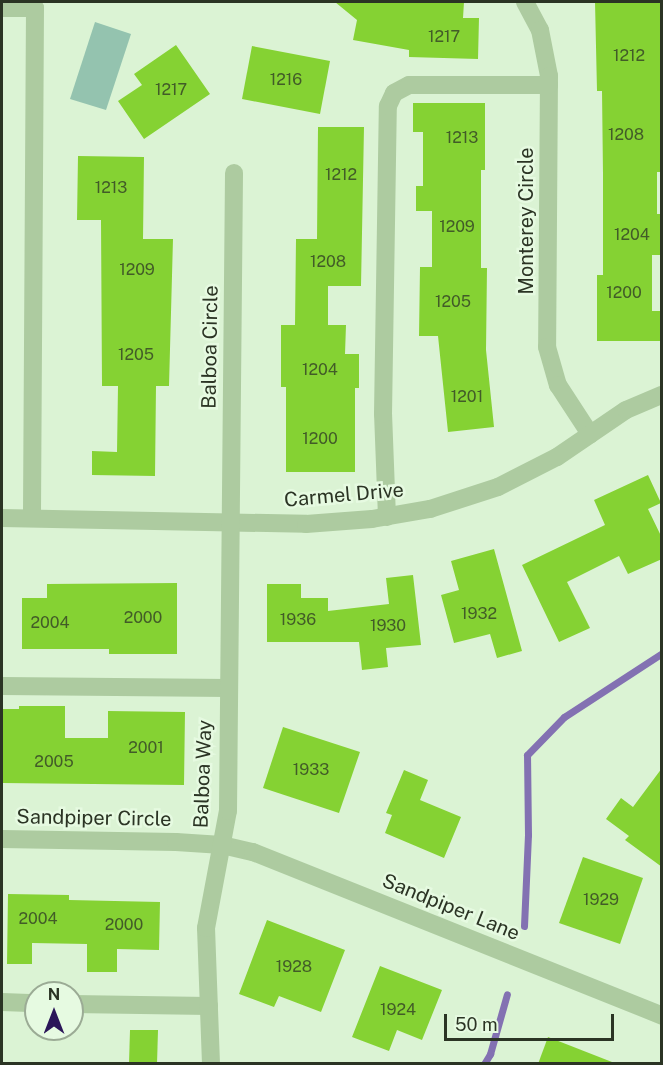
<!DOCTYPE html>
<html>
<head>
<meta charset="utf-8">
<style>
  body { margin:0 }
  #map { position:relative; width:663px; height:1065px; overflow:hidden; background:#dbf3d4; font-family:"Public Sans",sans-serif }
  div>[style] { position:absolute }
  .green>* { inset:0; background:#94c3af }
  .stream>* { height:7px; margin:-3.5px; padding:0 3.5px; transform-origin:3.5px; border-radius:3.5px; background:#8371b2 }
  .building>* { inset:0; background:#85d233 }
  .minor>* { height:18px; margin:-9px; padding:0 9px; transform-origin:9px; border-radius:9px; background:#adcba0 }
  span { translate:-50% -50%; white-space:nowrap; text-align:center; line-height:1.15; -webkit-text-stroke:5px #e6fae1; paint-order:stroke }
  .number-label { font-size:16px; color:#425c28 }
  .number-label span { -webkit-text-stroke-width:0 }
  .street-label { font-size:20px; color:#2b3424 }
  .frame { position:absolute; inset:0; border:3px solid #2b3424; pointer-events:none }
  .north { position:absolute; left:24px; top:981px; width:60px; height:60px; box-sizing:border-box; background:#e6fae1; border:2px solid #9bab95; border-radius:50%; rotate:0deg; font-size:16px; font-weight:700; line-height:24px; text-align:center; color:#2b3424 }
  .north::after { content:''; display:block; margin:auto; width:21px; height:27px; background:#2b1659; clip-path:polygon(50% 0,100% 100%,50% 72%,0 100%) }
  .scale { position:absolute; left:444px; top:1014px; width:170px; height:27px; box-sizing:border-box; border:3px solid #2b3424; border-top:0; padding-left:8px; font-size:18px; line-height:21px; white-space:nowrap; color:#2b3424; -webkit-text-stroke:4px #e6fae1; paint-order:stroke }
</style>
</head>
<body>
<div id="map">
  <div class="green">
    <i style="clip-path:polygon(95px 22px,131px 34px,106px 110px,70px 99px)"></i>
  </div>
  <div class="stream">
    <i style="left:524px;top:926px;width:91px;rotate:-87.5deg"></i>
    <i style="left:528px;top:835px;width:80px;rotate:-90.7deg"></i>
    <i style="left:527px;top:755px;width:53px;rotate:-45.8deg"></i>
    <i style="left:564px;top:717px;width:117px;rotate:-33.1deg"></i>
    <i style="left:484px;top:1064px;width:12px;rotate:-59deg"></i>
    <i style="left:490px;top:1054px;width:62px;rotate:-74.2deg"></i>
  </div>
  <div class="building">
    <i style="clip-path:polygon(335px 2px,464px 2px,463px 18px,479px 18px,478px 59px,409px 57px,409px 50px,353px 40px,357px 20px)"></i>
    <i style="clip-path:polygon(595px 2px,662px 2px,662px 172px,657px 172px,657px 214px,662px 214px,662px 255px,652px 255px,652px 311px,662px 311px,662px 341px,597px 341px,597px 275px,603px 275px,603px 175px,602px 91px,597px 91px)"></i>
    <i style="clip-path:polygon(176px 45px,210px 94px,144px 139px,118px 101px,142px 85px,134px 74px)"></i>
    <i style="clip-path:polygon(252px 46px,330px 61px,320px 114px,242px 99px)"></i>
    <i style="clip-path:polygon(413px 103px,485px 103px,485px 170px,481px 170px,481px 268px,487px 268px,486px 350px,494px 427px,448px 432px,438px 336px,419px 336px,420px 267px,432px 267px,432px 211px,416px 211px,416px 186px,423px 186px,423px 132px,413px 132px)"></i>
    <i style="clip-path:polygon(318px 127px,364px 127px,361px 286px,328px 286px,328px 325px,346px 325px,345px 354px,359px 354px,359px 388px,355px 388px,355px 472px,286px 472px,286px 387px,281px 387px,281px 325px,295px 325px,296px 239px,317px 239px)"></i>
    <i style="clip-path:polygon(78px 156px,144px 157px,143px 239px,173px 239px,169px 386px,156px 386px,155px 476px,92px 475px,92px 451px,117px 452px,118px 386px,102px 386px,101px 220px,77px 220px)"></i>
    <i style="clip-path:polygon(648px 475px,661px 503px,648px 509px,662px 538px,662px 559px,628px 574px,619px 556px,567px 582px,590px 628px,559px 642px,522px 565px,605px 525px,594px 500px)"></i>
    <i style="clip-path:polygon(494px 549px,522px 651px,497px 658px,490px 634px,454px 643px,441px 595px,459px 590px,451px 561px)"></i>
    <i style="clip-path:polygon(413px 575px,421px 645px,386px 648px,388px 667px,362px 670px,359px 642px,267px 642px,267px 584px,301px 584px,301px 598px,328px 598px,328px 611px,389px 604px,386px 578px)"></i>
    <i style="clip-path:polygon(177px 583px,177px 654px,109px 654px,109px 649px,22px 649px,22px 598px,47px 598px,47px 584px)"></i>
    <i style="clip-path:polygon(19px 706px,65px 706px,65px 738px,108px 738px,108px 711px,185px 712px,184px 785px,2px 783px,2px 709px,19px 709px)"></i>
    <i style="clip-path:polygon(283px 727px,360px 752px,339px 813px,263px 788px)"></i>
    <i style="clip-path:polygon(662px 768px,662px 867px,625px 840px,629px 836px,606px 819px,621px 798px,633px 807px)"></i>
    <i style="clip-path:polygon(404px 770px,428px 780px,420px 800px,461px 817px,444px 858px,385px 833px,392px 815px,386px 813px)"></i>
    <i style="clip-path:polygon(583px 857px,643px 878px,620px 944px,559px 923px)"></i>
    <i style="clip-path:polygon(8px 894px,69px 895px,69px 900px,160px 902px,159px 950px,117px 949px,117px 972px,87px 972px,87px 944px,32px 943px,32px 964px,7px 964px)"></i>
    <i style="clip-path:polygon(267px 920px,345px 950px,321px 1012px,279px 996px,274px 1007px,239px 994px)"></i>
    <i style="clip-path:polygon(380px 966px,442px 990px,422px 1040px,397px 1030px,389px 1051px,352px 1037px)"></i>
    <i style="clip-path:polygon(130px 1030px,158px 1030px,157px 1064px,129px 1064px)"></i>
    <i style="clip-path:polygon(548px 1037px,612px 1062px,611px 1064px,538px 1064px)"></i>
  </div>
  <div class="minor">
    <i style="left:525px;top:2px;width:32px;rotate:62deg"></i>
    <i style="left:540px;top:30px;width:47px;rotate:78.9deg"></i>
    <i style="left:549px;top:76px;width:271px;rotate:90.4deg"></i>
    <i style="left:547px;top:347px;width:40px;rotate:74deg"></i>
    <i style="left:558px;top:385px;width:59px;rotate:56.9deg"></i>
    <i style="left:2px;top:8px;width:33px"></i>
    <i style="left:35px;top:8px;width:510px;rotate:90.34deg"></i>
    <i style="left:387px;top:517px;width:103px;rotate:-92.2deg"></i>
    <i style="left:383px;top:414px;width:308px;rotate:-89.1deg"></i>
    <i style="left:388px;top:106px;width:14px;rotate:-65deg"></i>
    <i style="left:394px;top:93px;width:17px;rotate:-28deg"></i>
    <i style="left:409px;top:85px;width:140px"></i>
    <i style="left:2px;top:518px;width:304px;rotate:1.1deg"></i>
    <i style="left:306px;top:524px;width:66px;rotate:-4.3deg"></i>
    <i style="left:372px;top:519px;width:59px;rotate:-9.8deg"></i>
    <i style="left:430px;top:509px;width:71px;rotate:-17.9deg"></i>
    <i style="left:498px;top:487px;width:66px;rotate:-27deg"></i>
    <i style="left:557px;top:457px;width:83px;rotate:-34.3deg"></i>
    <i style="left:626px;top:410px;width:39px;rotate:-23deg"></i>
    <i style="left:2px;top:686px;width:227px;rotate:0.5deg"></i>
    <i style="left:2px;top:839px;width:174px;rotate:1deg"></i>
    <i style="left:176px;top:842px;width:46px;rotate:3.7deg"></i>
    <i style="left:222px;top:845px;width:32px;rotate:13deg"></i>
    <i style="left:253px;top:852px;width:441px;rotate:21.8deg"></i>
    <i style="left:2px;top:1002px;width:34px;rotate:2deg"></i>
    <i style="left:72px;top:1004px;width:137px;rotate:0.8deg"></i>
    <i style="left:211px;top:1064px;width:136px;rotate:-92.1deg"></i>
    <i style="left:206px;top:928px;width:119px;rotate:-79.4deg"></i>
    <i style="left:228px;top:811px;width:638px;rotate:-89.46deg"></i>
  </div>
  <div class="number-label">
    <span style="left:444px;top:37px">1217</span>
    <span style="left:629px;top:56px">1212</span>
    <span style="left:286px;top:80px">1216</span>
    <span style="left:171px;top:90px">1217</span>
    <span style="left:626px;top:135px">1208</span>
    <span style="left:462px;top:138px">1213</span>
    <span style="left:341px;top:175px">1212</span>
    <span style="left:111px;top:188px">1213</span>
    <span style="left:457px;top:227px">1209</span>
    <span style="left:632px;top:235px">1204</span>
    <span style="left:328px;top:262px">1208</span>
    <span style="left:137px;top:270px">1209</span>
    <span style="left:624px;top:293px">1200</span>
    <span style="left:453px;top:302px">1205</span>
    <span style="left:136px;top:355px">1205</span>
    <span style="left:320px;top:370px">1204</span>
    <span style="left:467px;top:397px">1201</span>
    <span style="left:320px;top:439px">1200</span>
    <span style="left:479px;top:614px">1932</span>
    <span style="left:143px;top:618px">2000</span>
    <span style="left:298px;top:620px">1936</span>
    <span style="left:50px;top:623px">2004</span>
    <span style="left:388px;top:626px">1930</span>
    <span style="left:146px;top:748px">2001</span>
    <span style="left:54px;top:762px">2005</span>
    <span style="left:311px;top:770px">1933</span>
    <span style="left:601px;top:900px">1929</span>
    <span style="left:38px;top:919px">2004</span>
    <span style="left:124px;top:925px">2000</span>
    <span style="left:294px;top:967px">1928</span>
    <span style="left:398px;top:1010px">1924</span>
  </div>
  <div class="street-label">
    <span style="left:526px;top:221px;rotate:-90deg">Monterey Circle</span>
    <span style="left:210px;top:347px;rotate:-89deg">Balboa Circle</span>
    <span style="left:344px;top:495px;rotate:-5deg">Carmel Drive</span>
    <span style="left:203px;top:774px;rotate:-88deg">Balboa Way</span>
    <span style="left:94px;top:818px;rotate:1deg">Sandpiper Circle</span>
    <span style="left:451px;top:907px;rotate:22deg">Sandpiper Lane</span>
  </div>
  <div class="frame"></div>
  <div class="north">N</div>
  <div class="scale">50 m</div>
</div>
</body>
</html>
